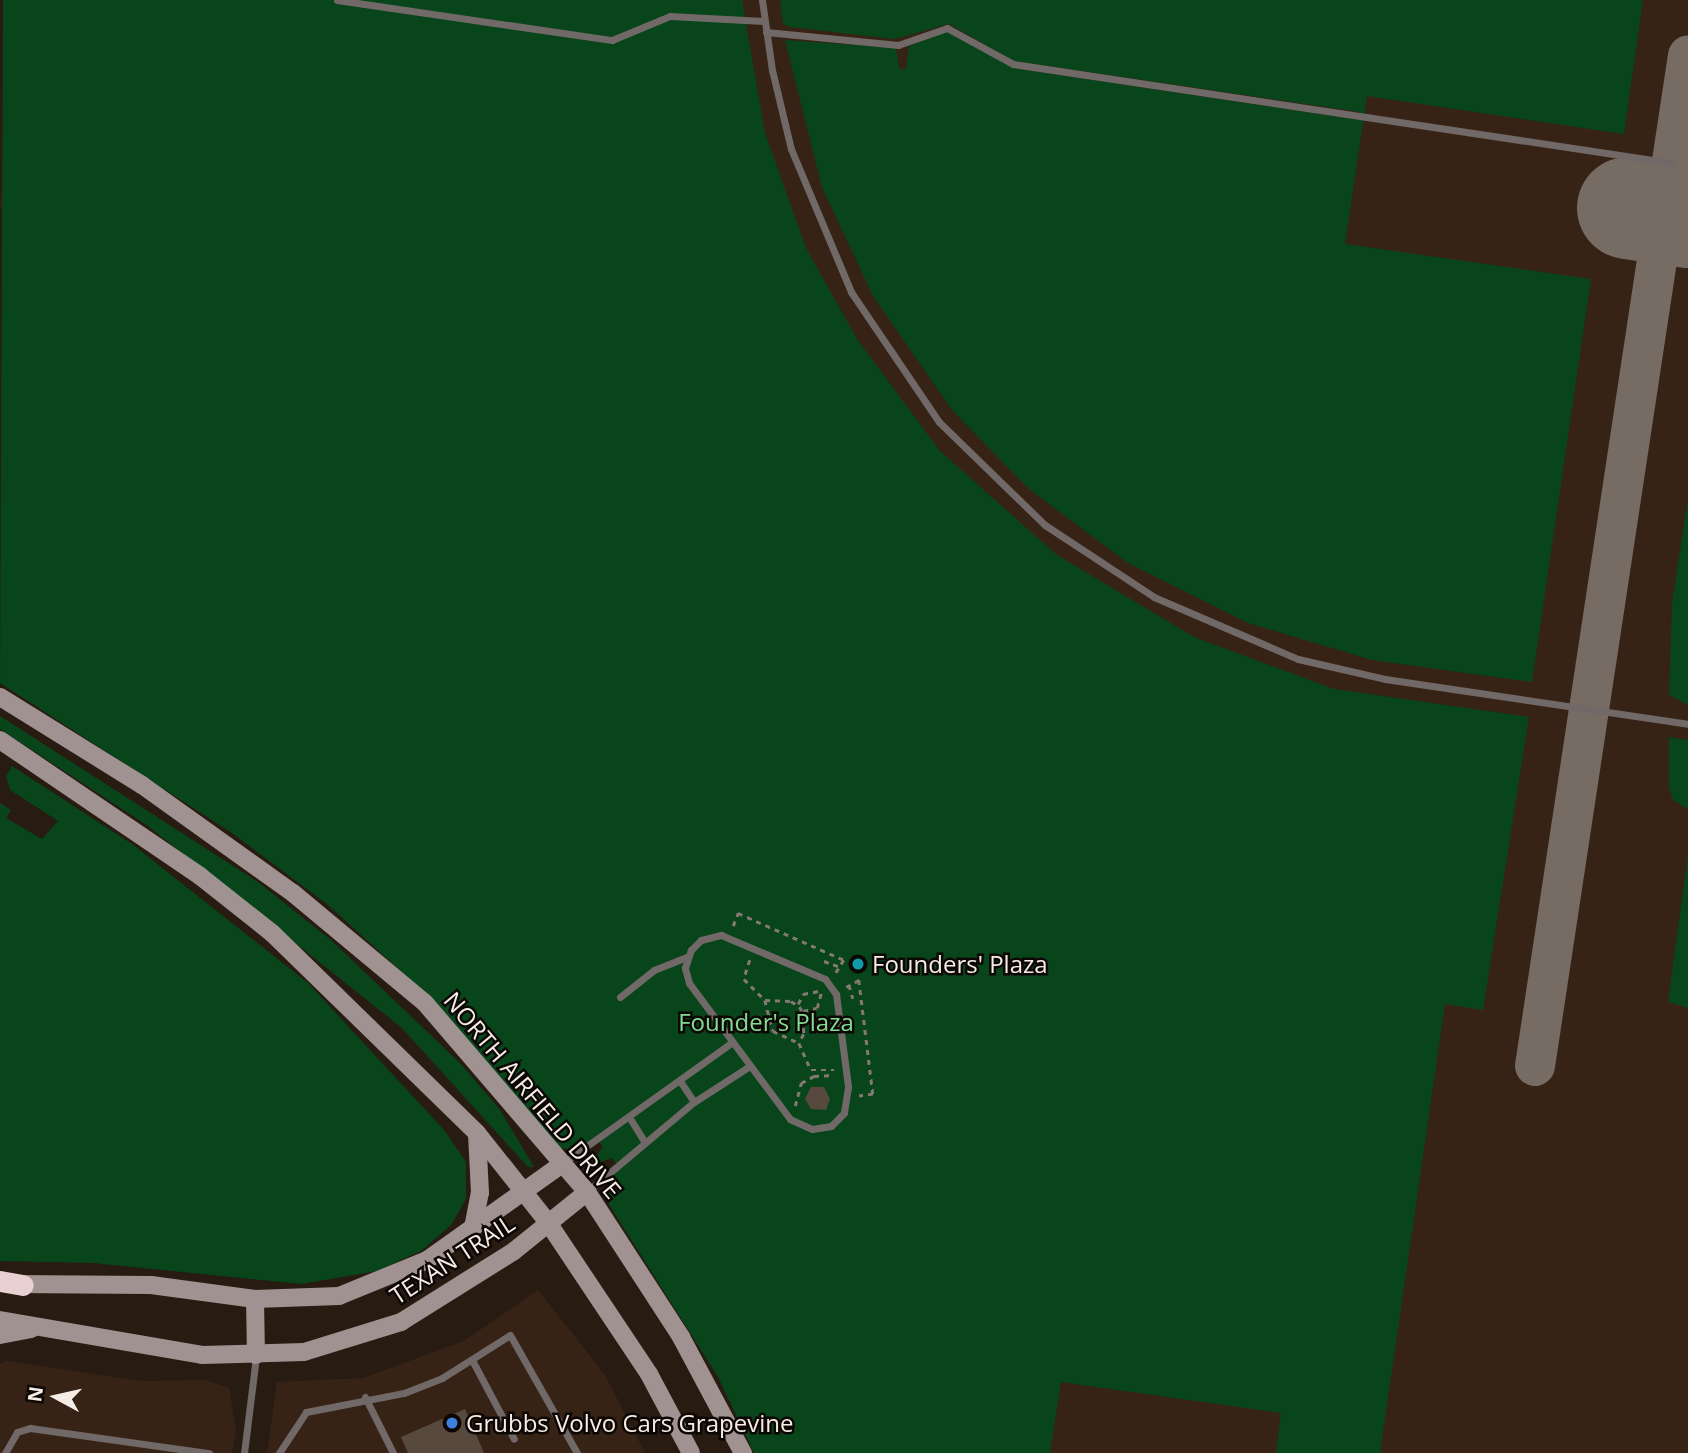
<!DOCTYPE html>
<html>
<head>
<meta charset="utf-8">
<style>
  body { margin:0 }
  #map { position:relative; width:1688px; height:1453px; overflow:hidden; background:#281b12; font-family:"Open Sans",sans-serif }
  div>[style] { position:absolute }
  .built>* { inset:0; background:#362316 }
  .green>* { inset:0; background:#08451b }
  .taxiway>* { height:40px; margin:-20px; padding:0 20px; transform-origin:20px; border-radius:20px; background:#776c64 }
  .runway>* { height:102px; margin:-51px; padding:0 51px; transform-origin:51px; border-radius:51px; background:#776c64 }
  .building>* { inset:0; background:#58493f }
  .path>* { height:2.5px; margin-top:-1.25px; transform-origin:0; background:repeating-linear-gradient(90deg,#847871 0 5px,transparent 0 10px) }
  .lane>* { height:7px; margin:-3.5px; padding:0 3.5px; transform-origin:3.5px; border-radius:3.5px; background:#716868 }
  .secondary>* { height:18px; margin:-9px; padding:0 9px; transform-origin:9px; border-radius:9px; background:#a19292 }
  .highway>* { height:21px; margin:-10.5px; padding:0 10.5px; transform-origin:10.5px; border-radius:10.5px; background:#e8d1d0 }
  .dots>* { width:19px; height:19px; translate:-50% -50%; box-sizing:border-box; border:4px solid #0d0704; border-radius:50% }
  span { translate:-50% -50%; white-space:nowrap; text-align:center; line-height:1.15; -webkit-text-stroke:5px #0d0704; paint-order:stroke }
  .poi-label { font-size:24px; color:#f5ece6 }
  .left { translate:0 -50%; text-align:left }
  .park-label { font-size:24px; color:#82dd92 }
  .street-label { font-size:24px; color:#f5ece6 }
  .north { position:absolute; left:21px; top:1362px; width:70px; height:70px; -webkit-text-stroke:5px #0d0704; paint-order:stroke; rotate:278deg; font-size:19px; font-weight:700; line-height:28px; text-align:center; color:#f5ece6 }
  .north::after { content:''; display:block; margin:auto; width:24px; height:32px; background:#f5ece6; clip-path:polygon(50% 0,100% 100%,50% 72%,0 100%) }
</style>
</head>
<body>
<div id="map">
  <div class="built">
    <i style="clip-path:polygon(22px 0,1688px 0,1688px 1453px,790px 1453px,718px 1299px,0 205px)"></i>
    <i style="clip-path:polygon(538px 1290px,605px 1375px,645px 1453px,267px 1453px,277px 1382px,363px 1378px,464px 1341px)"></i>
    <i style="clip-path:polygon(6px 1361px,142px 1381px,205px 1380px,229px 1388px,236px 1430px,232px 1453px,0 1453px,0 1364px)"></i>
  </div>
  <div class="green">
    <i style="clip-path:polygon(3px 0,742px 0,765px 133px,806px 248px,857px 339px,940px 451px,1057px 555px,1194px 637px,1334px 689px,1529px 717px,1483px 1010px,1445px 1004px,1380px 1453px,1276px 1453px,1281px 1413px,1061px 1382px,1050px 1453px,754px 1453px,718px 1377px,608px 1203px,608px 1183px,619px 1167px,612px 1158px,588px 1167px,603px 1147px,596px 1138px,577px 1150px,560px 1148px,437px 1004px,327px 904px,232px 833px,0 683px)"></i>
    <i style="clip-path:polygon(780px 0,1643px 0,1624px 134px,1367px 96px,1345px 244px,1591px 279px,1532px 682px,1372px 660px,1248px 623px,1128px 563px,1029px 489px,952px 410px,873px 296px,822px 187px,785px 40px,896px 48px,899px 68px,906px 70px,909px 46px,947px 31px,1013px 68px,1359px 120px,1360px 112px,1014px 61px,949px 24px,895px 39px,790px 27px,783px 24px)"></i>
    <i style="clip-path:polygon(1688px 498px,1688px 705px,1669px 695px,1672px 603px)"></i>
    <i style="clip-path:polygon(0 716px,258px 882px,331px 940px,461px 1064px,500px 1110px,534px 1167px,528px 1167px,401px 1027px,148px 826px,0 729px)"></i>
    <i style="clip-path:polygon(1669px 737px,1688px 740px,1688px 809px,1673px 800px,1669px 788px)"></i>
    <i style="clip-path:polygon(12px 766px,132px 844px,308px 983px,445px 1131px,466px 1162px,466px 1199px,451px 1225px,421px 1251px,377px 1271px,301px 1284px,93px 1263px,0 1261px,0 803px,11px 810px,6px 818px,42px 839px,58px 821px,10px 790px,6px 776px)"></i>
    <i style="clip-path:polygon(1688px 855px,1688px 1008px,1668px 1002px)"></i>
  </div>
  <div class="taxiway">
    <i style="left:1535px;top:1066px;width:1022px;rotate:-81.39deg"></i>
  </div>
  <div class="runway">
    <i style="left:1628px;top:208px;width:61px;rotate:8.5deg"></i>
  </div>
  <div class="building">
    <i style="clip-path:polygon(811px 1087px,824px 1087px,830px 1099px,826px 1110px,811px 1109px,805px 1099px)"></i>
    <i style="clip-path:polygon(465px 1409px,484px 1453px,408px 1453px,401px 1437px)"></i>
  </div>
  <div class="path">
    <i style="left:733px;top:926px;width:14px;rotate:-69deg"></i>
    <i style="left:738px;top:913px;width:116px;rotate:23.9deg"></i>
    <i style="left:844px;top:960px;width:15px;rotate:122deg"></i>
    <i style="left:750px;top:960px;width:20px;rotate:108deg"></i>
    <i style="left:744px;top:979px;width:30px;rotate:45deg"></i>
    <i style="left:765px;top:1000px;width:32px;rotate:76deg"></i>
    <i style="left:773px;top:1031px;width:29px;rotate:25deg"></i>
    <i style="left:799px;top:1043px;width:30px;rotate:66deg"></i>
    <i style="left:811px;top:1070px;width:23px"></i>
    <i style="left:824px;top:961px;width:15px;rotate:20deg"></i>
    <i style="left:849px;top:985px;width:14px;rotate:73deg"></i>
    <i style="left:846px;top:987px;width:15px;rotate:-28deg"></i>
    <i style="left:859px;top:980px;width:115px;rotate:83deg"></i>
    <i style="left:873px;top:1094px;width:14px;rotate:172deg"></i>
    <i style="left:765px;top:1000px;width:26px;rotate:2deg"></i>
    <i style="left:791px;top:1001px;width:12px;rotate:35deg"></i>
    <i style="left:801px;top:1008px;width:26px;rotate:83deg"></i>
    <i style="left:804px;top:1034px;width:10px;rotate:119deg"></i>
    <i style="left:798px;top:1004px;width:11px;rotate:-63deg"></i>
    <i style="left:803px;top:994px;width:16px;rotate:-11deg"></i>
    <i style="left:803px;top:1011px;width:14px;rotate:-12deg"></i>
    <i style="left:817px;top:1008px;width:16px;rotate:-75deg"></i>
    <i style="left:795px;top:1106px;width:24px;rotate:-75deg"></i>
    <i style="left:801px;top:1083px;width:15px;rotate:-28deg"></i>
    <i style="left:814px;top:1076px;width:20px;rotate:-3deg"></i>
  </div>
  <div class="lane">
    <i style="left:337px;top:0;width:278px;rotate:8.3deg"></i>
    <i style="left:612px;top:40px;width:63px;rotate:-22.5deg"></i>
    <i style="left:670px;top:16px;width:94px;rotate:3deg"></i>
    <i style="left:762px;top:0;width:71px;rotate:81.9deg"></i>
    <i style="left:772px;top:70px;width:81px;rotate:76.5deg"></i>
    <i style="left:791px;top:149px;width:155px;rotate:67.2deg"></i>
    <i style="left:851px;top:292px;width:157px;rotate:55.9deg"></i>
    <i style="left:939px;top:422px;width:148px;rotate:44.2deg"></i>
    <i style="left:1045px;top:525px;width:131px;rotate:33.4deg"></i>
    <i style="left:1154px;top:597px;width:157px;rotate:23.3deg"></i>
    <i style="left:1298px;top:659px;width:89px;rotate:12.9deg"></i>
    <i style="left:1385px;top:679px;width:306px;rotate:8.4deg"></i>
    <i style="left:766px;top:32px;width:133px;rotate:5.6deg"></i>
    <i style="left:898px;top:45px;width:52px;rotate:-19.1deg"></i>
    <i style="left:947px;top:28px;width:75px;rotate:28.6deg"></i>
    <i style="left:1013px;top:64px;width:667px;rotate:8.53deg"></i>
    <i style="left:721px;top:935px;width:113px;rotate:22.9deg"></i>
    <i style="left:825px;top:979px;width:19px;rotate:54deg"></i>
    <i style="left:836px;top:994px;width:94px;rotate:82.6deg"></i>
    <i style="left:848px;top:1087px;width:26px;rotate:99deg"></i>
    <i style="left:844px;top:1113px;width:18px;rotate:135deg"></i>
    <i style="left:831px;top:1126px;width:19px;rotate:171deg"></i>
    <i style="left:812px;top:1129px;width:24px;rotate:-156deg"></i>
    <i style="left:790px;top:1119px;width:169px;rotate:-126.6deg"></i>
    <i style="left:689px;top:983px;width:16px;rotate:-105deg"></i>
    <i style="left:685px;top:968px;width:19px;rotate:-72deg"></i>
    <i style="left:691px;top:950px;width:14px;rotate:-45deg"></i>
    <i style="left:701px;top:940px;width:21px;rotate:-14deg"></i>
    <i style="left:620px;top:997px;width:43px;rotate:-38.5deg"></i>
    <i style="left:654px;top:970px;width:35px;rotate:-22deg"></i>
    <i style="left:680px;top:1081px;width:25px;rotate:56deg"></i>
    <i style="left:631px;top:1120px;width:26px;rotate:58deg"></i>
    <i style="left:563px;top:1163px;width:205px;rotate:-35.5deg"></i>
    <i style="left:589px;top:1190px;width:137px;rotate:-40deg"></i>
    <i style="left:694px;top:1102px;width:64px;rotate:-32.9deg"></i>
    <i style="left:472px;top:1360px;width:89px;rotate:62deg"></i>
    <i style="left:365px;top:1397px;width:63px;rotate:63.4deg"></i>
    <i style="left:5px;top:1453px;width:24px;rotate:-60deg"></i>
    <i style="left:17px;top:1432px;width:14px;rotate:-17deg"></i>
    <i style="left:30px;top:1428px;width:181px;rotate:8deg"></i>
    <i style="left:244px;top:1453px;width:98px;rotate:-82.9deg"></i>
    <i style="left:279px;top:1453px;width:49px;rotate:-56.6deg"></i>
    <i style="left:306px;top:1412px;width:100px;rotate:-11deg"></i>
    <i style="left:404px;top:1393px;width:41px;rotate:-21.5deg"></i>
    <i style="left:442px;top:1378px;width:80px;rotate:-32.3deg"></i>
    <i style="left:510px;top:1335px;width:136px;rotate:60.4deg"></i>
  </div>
  <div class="secondary">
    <i style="left:0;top:697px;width:167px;rotate:31.8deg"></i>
    <i style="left:142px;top:785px;width:186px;rotate:35.6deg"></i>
    <i style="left:293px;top:893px;width:172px;rotate:39.8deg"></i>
    <i style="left:425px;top:1003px;width:249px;rotate:49.4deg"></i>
    <i style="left:587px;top:1192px;width:173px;rotate:57deg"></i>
    <i style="left:681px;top:1337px;width:132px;rotate:61.9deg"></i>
    <i style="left:0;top:740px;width:242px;rotate:34.2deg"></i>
    <i style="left:200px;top:876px;width:92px;rotate:38.4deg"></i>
    <i style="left:272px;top:933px;width:286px;rotate:44.3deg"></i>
    <i style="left:477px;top:1133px;width:116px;rotate:51.6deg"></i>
    <i style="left:549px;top:1224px;width:180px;rotate:56.3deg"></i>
    <i style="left:649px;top:1374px;width:89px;rotate:62deg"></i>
    <i style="left:473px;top:1228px;width:36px;rotate:-79deg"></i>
    <i style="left:480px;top:1193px;width:60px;rotate:-92.9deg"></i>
    <i style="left:10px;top:1284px;width:141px;rotate:0.4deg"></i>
    <i style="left:151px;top:1285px;width:105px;rotate:7.7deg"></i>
    <i style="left:255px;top:1299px;width:84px;rotate:-2deg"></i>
    <i style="left:339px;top:1296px;width:95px;rotate:-22.2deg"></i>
    <i style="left:427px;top:1260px;width:166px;rotate:-35.4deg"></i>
    <i style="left:255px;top:1299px;width:56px;rotate:89deg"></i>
    <i style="left:0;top:1320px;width:205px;rotate:9.8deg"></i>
    <i style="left:202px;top:1355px;width:102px;rotate:-1.7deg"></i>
    <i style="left:304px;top:1352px;width:102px;rotate:-17.2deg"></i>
    <i style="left:401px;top:1322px;width:133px;rotate:-32.1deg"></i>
    <i style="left:514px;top:1251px;width:94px;rotate:-38.9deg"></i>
    <i style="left:0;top:1335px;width:32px;rotate:-11deg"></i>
  </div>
  <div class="highway">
    <i style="left:0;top:1281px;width:23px;rotate:10deg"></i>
  </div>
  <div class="dots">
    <i style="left:858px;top:964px;background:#0f9aa8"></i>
    <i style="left:452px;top:1423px;background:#3f7fe0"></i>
  </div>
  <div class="poi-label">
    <span class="left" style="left:872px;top:964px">Founders' Plaza</span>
    <span class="left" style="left:466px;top:1423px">Grubbs Volvo Cars Grapevine</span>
  </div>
  <div class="park-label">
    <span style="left:766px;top:1022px">Founder's Plaza</span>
  </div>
  <div class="street-label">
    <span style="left:533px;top:1095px;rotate:50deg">NORTH AIRFIELD DRIVE</span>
    <span style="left:452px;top:1259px;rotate:-33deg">TEXAN TRAIL</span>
  </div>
  <div class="north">N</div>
</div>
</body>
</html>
